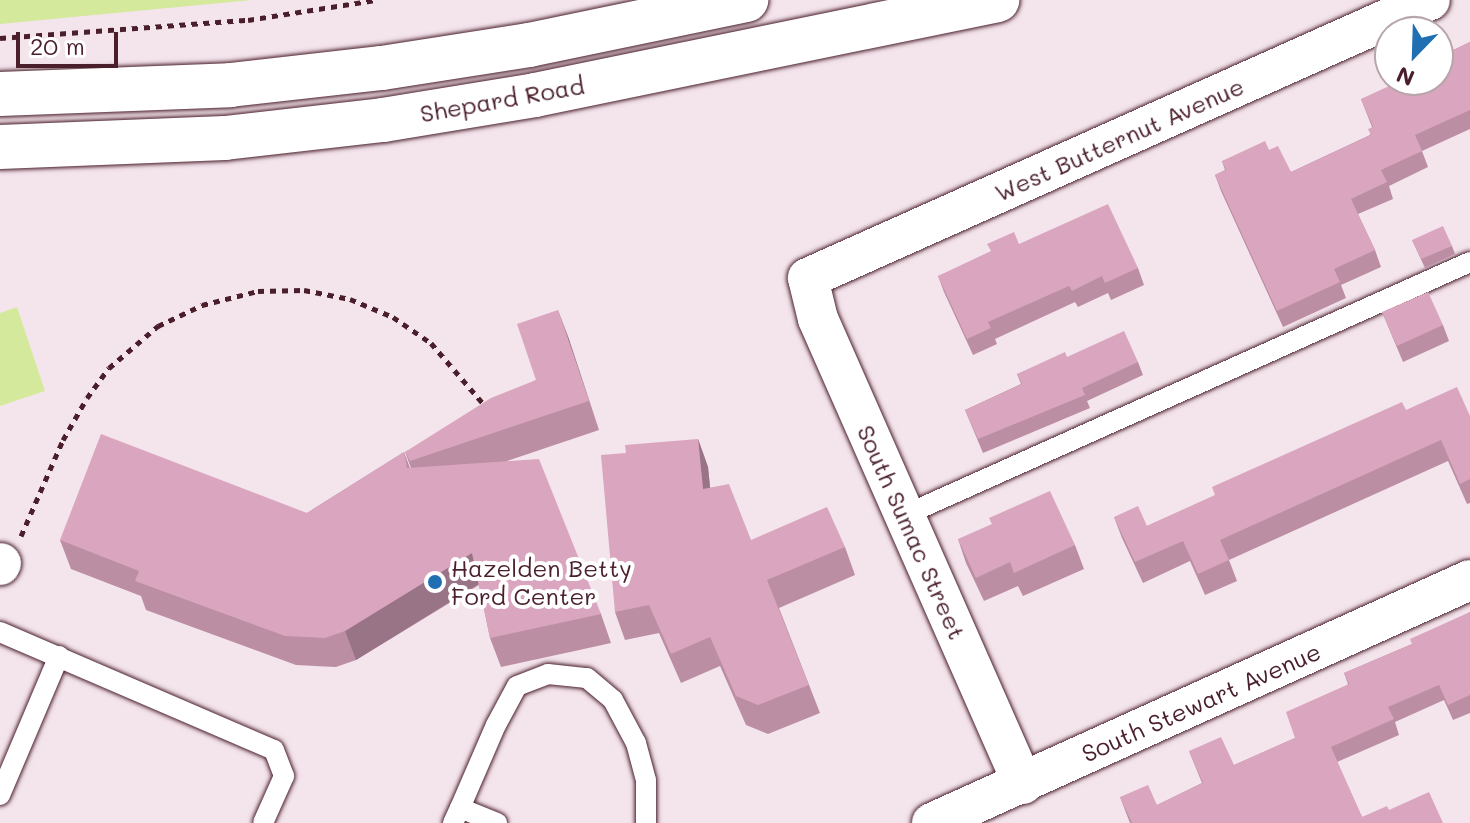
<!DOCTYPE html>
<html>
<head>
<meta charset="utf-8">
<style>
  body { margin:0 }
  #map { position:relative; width:1470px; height:823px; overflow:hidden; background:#f4e4ec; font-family:Mali,sans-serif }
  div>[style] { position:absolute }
  .green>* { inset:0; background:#d5e99d }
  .path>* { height:5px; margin-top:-2.5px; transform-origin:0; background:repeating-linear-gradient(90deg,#4a1f2b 0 6px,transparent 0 12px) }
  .roads { filter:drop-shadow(0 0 2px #4a1f2b) drop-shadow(0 0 2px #4a1f2b) }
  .service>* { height:20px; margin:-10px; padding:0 10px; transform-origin:10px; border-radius:10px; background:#fff }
  .minor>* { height:40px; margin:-20px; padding:0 20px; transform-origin:20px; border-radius:20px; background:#fff }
  .trunk>* { height:44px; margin:-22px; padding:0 22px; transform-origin:22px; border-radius:22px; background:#fff }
  .wall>* { inset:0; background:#bb8ea4 }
  .shaded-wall>* { inset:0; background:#997486 }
  .building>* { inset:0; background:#daa5bf }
  .dots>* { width:22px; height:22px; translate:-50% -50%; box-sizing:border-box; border:4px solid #fff; border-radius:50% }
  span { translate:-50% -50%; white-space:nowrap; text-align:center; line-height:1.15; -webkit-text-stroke:8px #fff; paint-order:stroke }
  .street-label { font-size:24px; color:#4a1f2b }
  .poi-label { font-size:24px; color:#4a1f2b }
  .left { translate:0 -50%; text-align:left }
  .north { position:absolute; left:1374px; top:16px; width:80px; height:80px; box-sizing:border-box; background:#fff; border:2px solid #b7a5aa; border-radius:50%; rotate:203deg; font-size:22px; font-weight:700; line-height:32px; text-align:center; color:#4a1f2b }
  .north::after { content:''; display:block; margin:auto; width:28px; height:36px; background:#1f6fb2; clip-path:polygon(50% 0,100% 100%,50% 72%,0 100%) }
  .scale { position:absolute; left:16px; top:32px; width:102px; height:36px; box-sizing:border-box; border:4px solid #4a1f2b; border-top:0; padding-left:10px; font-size:24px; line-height:28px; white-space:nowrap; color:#4a1f2b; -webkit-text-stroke:6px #fff; paint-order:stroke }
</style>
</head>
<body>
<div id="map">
  <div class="green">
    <i style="clip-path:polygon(0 0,252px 0,0 24px)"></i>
    <i style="clip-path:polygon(17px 307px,45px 391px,0 406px,0 313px)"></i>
  </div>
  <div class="path">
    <i style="left:0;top:38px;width:249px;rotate:-4.2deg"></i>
    <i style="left:248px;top:20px;width:129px;rotate:-8.9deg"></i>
    <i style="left:21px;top:536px;width:105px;rotate:-66.4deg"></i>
    <i style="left:63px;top:440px;width:48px;rotate:-60.3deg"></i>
    <i style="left:87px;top:398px;width:37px;rotate:-54deg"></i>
    <i style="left:109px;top:368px;width:65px;rotate:-40.6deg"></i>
    <i style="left:158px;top:326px;width:49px;rotate:-25.5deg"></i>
    <i style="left:202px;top:305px;width:58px;rotate:-14deg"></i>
    <i style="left:258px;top:291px;width:46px;rotate:-1.2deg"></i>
    <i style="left:304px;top:290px;width:47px;rotate:11.1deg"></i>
    <i style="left:350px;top:299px;width:47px;rotate:22.7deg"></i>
    <i style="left:393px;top:317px;width:46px;rotate:34.4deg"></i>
    <i style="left:431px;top:343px;width:86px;rotate:49.3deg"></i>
  </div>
  <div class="roads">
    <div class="service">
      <i style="left:905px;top:515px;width:619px;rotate:-24.12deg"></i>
      <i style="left:0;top:632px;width:298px;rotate:23.3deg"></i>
      <i style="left:274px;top:750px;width:28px;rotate:69deg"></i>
      <i style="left:284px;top:776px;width:51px;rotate:114.1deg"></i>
      <i style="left:0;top:795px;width:151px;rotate:-67deg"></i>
      <i style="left:460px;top:808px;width:90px;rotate:-66.6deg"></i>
      <i style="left:496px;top:725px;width:44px;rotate:-61.7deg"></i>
      <i style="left:517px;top:686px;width:33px;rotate:-21deg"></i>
      <i style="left:548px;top:674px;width:39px;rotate:6deg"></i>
      <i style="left:587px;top:678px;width:34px;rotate:40deg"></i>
      <i style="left:613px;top:700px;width:49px;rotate:61.9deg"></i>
      <i style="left:636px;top:743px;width:38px;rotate:75deg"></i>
      <i style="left:646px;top:780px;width:43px;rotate:90deg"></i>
      <i style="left:453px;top:823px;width:17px;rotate:-65deg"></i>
      <i style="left:460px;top:808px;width:40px;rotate:22deg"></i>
    </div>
    <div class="minor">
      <i style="left:0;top:565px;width:2px;rotate:-63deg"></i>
      <i style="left:1023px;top:784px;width:508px;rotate:-113.79deg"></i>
      <i style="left:818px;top:319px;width:42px;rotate:-103.7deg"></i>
      <i style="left:808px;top:278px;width:681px;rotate:-24.08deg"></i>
      <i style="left:932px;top:823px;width:590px;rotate:-24.31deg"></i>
    </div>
    <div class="trunk">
      <i style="left:0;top:94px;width:230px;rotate:-2.2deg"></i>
      <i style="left:230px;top:85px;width:153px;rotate:-6.4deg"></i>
      <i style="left:382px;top:68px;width:149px;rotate:-8.9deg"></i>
      <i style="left:529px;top:45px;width:222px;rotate:-11.7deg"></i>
      <i style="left:0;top:147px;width:225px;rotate:-2.3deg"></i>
      <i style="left:225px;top:138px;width:159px;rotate:-6.5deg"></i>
      <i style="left:383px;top:120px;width:154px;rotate:-9.3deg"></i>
      <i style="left:535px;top:95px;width:472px;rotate:-11.6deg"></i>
    </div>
  </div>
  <div class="wall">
    <i style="clip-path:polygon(1470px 42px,1470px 129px,1422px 151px,1428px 167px,1389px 186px,1393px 199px,1358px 214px,1375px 250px,1381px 267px,1341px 285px,1346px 298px,1283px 327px,1221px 191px,1215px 175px,1225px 170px,1222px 161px,1269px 150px,1291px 172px,1370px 135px,1372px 127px,1361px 99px,1438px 80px,1445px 54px)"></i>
    <i style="clip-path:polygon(1412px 240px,1452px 246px,1455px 254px,1425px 268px)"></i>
    <i style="clip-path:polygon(1019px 244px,1138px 268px,1144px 285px,1111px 300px,1108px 293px,1078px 307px,1075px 302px,995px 339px,997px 344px,973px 355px,944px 292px,938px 276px)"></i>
    <i style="clip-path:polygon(558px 310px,599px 430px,507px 461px,601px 614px,611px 643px,501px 667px,490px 638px,479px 585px,356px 660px,336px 667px,296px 665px,146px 610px,141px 596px,71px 569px,60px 540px,307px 513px,404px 452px,410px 468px,411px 468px,405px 452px,536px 380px)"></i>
    <i style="clip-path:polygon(1382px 312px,1443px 325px,1449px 341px,1403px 362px)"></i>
    <i style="clip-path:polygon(1067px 357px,1138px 362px,1143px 375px,1087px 401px,1090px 408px,983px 453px,965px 410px,1021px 384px,1017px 374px)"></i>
    <i style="clip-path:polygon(1406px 410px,1470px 416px,1470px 503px,1467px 504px,1448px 461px,1229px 560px,1237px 581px,1205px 595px,1190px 561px,1143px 583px,1122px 538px,1114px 517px,1147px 526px)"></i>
    <i style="clip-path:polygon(698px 439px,708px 467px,710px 487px,751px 540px,845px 547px,855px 575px,779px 608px,820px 713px,768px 734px,746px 725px,720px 666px,681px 683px,659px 633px,625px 640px,615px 612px)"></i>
    <i style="clip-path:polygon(958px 539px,1075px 545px,1084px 569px,1023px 596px,1018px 586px,984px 601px,966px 563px)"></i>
    <i style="clip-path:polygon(1470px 612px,1470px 713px,1453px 720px,1444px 700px,1395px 722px,1399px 735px,1337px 762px,1362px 817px,1389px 810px,1443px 823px,1130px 823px,1120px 797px,1157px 805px,1202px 783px,1189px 751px,1234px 765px,1295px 738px,1348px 684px,1344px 673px,1412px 644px)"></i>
  </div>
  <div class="shaded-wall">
    <i style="clip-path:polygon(558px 310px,569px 339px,599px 430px,589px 401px)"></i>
    <i style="clip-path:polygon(698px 439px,708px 467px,713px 517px,703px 489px)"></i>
    <i style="clip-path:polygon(472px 553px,482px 582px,356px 660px,345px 631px)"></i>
  </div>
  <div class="building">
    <i style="clip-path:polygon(1470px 42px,1470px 110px,1415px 135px,1422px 151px,1381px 170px,1387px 182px,1351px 199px,1375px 250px,1334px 269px,1340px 282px,1277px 311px,1215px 175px,1226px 170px,1222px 161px,1265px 141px,1269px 150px,1278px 146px,1291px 172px,1371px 135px,1368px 129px,1373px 127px,1361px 99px,1402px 80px,1438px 80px,1438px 49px,1442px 47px,1445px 54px)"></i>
    <i style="clip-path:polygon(1108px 204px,1138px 268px,1105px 283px,1102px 276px,1072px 291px,1069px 286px,988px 322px,991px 328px,967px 339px,938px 276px,991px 251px,987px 244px,1014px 232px,1019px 244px)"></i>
    <i style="clip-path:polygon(1443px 226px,1452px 246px,1421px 259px,1412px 240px)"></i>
    <i style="clip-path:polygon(1428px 292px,1443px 325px,1397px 346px,1382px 312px)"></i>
    <i style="clip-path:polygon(558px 310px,589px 401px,410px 461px,405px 452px,491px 398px,536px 380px,517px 324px)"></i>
    <i style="clip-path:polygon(1124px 331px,1138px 362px,1082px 388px,1085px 395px,978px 439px,965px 410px,1022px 384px,1017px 374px,1065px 352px,1067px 357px)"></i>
    <i style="clip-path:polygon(1457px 387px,1470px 416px,1470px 479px,1460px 484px,1441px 440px,1220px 540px,1229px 560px,1198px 574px,1183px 541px,1135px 562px,1114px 517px,1138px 506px,1147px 526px,1215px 495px,1212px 487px,1402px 402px,1406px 410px)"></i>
    <i style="clip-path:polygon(101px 434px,307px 513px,404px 452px,407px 468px,539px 459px,601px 614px,490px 638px,472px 553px,345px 631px,325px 638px,285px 636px,135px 581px,139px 571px,60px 540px)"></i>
    <i style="clip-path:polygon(698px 439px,703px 489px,729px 484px,751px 540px,827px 507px,845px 547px,767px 580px,809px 685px,758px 705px,736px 696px,710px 637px,671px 654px,649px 605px,615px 612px,601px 455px,626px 453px,625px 445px)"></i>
    <i style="clip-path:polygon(1050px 491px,1075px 545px,1014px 573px,1010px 562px,976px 578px,958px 539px,992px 524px,989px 518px)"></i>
    <i style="clip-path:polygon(1470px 612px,1470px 695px,1448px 705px,1439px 685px,1388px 707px,1394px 719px,1331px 747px,1362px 817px,1387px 806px,1389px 810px,1429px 792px,1443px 823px,1132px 823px,1120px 797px,1148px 785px,1157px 805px,1203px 783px,1189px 751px,1221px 737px,1234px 765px,1295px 738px,1286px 712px,1349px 684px,1344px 673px,1412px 644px,1410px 639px)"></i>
  </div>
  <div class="dots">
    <i style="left:435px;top:582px;background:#1f6fb2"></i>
  </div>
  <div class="street-label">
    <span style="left:502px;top:99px;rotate:-10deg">Shepard Road</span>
    <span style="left:1119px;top:139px;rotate:-24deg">West Butternut Avenue</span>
    <span style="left:912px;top:532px;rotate:66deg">South Sumac Street</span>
    <span style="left:1201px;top:702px;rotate:-24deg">South Stewart Avenue</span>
  </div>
  <div class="poi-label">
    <span class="left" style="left:451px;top:582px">Hazelden Betty<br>Ford Center</span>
  </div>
  <div class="north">N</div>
  <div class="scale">20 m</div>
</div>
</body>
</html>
